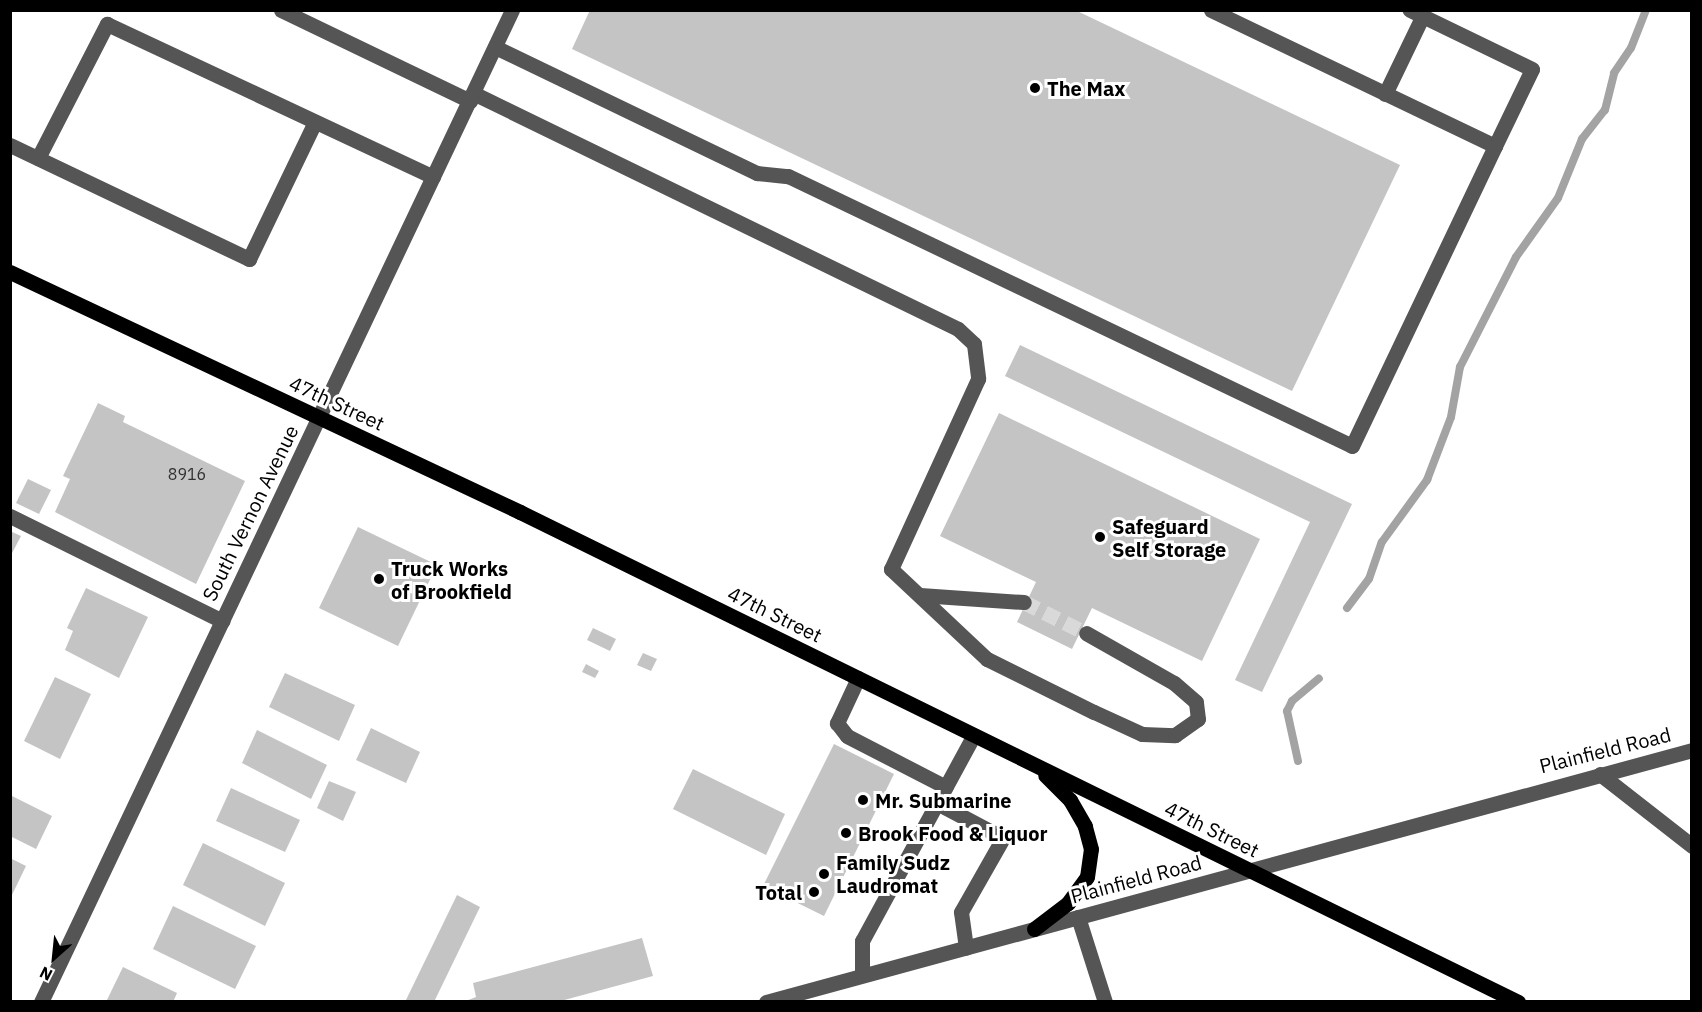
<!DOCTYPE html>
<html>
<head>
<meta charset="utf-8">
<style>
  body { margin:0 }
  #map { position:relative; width:1702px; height:1012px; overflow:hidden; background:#fff; font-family:"IBM Plex Sans",sans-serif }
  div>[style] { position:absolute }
  .stream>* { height:8px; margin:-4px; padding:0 4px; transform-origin:4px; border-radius:4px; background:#a3a3a3 }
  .building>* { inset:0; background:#c4c4c4 }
  .minor-tunnel>* { height:15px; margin-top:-7.5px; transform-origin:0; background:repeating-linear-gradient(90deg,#d9d9d9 0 15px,transparent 0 23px) }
  .minor>* { height:15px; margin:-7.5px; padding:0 7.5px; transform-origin:7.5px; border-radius:7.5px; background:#555 }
  .major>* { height:15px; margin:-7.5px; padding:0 7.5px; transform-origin:7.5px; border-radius:7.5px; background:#000 }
  .dots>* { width:16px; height:16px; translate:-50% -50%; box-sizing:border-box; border:3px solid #fff; border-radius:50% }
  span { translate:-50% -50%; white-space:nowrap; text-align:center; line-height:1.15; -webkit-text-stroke:6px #fff; paint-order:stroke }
  .number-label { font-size:16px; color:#313131 }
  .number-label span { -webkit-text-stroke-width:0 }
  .poi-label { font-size:20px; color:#000; font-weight:700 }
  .left { translate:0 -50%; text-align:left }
  .right { translate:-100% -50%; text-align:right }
  .street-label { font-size:20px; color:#000 }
  .frame { position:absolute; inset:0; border:12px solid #000; pointer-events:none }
  .north { position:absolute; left:24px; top:928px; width:60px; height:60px; -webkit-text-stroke:4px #fff; paint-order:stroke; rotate:207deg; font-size:16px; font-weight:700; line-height:24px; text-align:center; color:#000 }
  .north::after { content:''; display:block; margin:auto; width:21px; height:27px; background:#000; clip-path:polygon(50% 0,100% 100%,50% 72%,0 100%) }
</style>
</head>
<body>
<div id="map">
  <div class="stream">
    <i style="left:1347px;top:608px;width:36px;rotate:-53deg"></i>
    <i style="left:1369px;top:579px;width:39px;rotate:-71deg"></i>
    <i style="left:1382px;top:542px;width:77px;rotate:-54deg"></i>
    <i style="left:1427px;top:480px;width:67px;rotate:-69.1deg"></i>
    <i style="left:1451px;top:417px;width:51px;rotate:-79.8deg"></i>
    <i style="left:1460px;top:367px;width:123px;rotate:-63deg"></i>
    <i style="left:1516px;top:257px;width:72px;rotate:-54.6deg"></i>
    <i style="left:1558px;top:198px;width:64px;rotate:-67.9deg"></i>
    <i style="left:1582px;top:139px;width:37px;rotate:-52deg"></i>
    <i style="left:1605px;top:110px;width:38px;rotate:-76deg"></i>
    <i style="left:1614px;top:73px;width:30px;rotate:-56deg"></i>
    <i style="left:1631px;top:48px;width:41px;rotate:-68.5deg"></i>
    <i style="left:1298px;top:761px;width:51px;rotate:-102.4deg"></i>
    <i style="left:1287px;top:711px;width:11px;rotate:-63deg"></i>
    <i style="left:1292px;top:701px;width:35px;rotate:-40deg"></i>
  </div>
  <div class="building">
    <i style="clip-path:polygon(590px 10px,1075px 10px,1400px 165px,1292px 391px,572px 49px)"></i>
    <i style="clip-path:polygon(1020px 345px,1352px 504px,1262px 692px,1235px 680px,1310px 522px,1005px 376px)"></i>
    <i style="clip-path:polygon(98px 403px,125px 416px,123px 422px,245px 481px,196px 584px,55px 512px,70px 479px,63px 476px)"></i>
    <i style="clip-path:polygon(999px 413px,1260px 539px,1202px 661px,1092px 608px,1072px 649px,1017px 622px,1036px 582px,940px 536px)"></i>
    <i style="clip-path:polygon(28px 479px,51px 490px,39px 514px,16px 503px)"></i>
    <i style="clip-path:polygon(358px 527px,437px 565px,398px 646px,319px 608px)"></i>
    <i style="clip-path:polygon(10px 531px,21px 536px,10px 557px)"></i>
    <i style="clip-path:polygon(86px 588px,148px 617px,119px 678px,65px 650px,73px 631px,67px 628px)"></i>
    <i style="clip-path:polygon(593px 628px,616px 639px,610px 651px,587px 640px)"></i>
    <i style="clip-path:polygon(643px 653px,657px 659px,651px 671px,637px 665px)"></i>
    <i style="clip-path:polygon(586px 664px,599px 671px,595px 678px,582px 672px)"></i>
    <i style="clip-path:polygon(285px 673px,355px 705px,339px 741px,269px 707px)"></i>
    <i style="clip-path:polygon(55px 677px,91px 694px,60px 759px,24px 741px)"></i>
    <i style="clip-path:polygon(371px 728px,420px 752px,406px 783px,356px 760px)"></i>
    <i style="clip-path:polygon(257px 730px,327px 765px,311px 799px,242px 763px)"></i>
    <i style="clip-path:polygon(834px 744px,894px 774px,824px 916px,763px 886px)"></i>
    <i style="clip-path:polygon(693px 769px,785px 814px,766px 855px,673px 809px)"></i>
    <i style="clip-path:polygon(329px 781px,356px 792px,343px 821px,317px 808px)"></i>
    <i style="clip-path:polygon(231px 788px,300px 820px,285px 852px,216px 821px)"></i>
    <i style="clip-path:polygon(10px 795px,52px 816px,36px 849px,10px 836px)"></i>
    <i style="clip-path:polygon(203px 843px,285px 883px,265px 926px,183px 885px)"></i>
    <i style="clip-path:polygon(10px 858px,26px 866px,10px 899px)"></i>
    <i style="clip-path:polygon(457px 895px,480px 907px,434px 1002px,405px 1002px)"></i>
    <i style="clip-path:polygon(173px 906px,256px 946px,235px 989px,153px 949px)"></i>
    <i style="clip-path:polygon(642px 938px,653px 976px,557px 1002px,463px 1002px,476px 997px,473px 983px)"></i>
    <i style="clip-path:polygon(123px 967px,177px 993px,173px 1002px,106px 1002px)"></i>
  </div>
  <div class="minor-tunnel">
    <i style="left:1024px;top:602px;width:69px;rotate:26.6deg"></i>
  </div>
  <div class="minor">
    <i style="left:281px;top:10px;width:210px;rotate:25.7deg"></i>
    <i style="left:1211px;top:10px;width:315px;rotate:25.6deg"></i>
    <i style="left:1495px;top:146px;width:85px;rotate:-64.3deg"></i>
    <i style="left:1532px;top:69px;width:136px;rotate:-154.2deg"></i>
    <i style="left:495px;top:47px;width:291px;rotate:25.7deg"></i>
    <i style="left:757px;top:173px;width:31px;rotate:6deg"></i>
    <i style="left:788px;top:176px;width:625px;rotate:25.58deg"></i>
    <i style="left:1352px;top:446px;width:332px;rotate:-64.5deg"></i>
    <i style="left:473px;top:93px;width:539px;rotate:25.95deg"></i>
    <i style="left:958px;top:329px;width:22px;rotate:43deg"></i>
    <i style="left:974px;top:344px;width:35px;rotate:83deg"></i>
    <i style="left:978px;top:379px;width:209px;rotate:114.6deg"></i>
    <i style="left:891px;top:569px;width:132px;rotate:43.2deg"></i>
    <i style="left:987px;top:659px;width:119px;rotate:26.4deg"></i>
    <i style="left:1094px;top:712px;width:53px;rotate:24.6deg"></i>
    <i style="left:1142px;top:734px;width:33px;rotate:2deg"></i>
    <i style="left:1175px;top:735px;width:28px;rotate:-35deg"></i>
    <i style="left:1198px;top:719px;width:17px;rotate:-97deg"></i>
    <i style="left:1196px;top:702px;width:29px;rotate:-139deg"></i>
    <i style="left:1174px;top:683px;width:101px;rotate:-150.4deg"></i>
    <i style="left:1385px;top:94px;width:85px;rotate:-64.3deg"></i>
    <i style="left:10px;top:145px;width:265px;rotate:25.5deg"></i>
    <i style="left:249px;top:259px;width:152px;rotate:-64.3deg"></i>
    <i style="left:38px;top:158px;width:151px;rotate:-62.8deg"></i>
    <i style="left:107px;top:24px;width:360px;rotate:25.1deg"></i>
    <i style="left:10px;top:516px;width:237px;rotate:26.3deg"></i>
    <i style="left:920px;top:595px;width:104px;rotate:3.9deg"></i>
    <i style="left:858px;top:678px;width:50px;rotate:115deg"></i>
    <i style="left:837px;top:723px;width:16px;rotate:52deg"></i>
    <i style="left:847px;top:736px;width:111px;rotate:27.3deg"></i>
    <i style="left:1600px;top:774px;width:117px;rotate:38deg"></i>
    <i style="left:937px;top:803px;width:75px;rotate:27.9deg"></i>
    <i style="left:1003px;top:838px;width:85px;rotate:119.6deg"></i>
    <i style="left:961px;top:912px;width:36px;rotate:82deg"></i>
    <i style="left:1078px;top:917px;width:89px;rotate:72.4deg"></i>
    <i style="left:862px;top:975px;width:34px;rotate:-90deg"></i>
    <i style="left:862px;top:941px;width:234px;rotate:-61.5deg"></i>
    <i style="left:41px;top:1002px;width:1098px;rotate:-64.6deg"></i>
    <i style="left:766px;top:1002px;width:960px;rotate:-15.22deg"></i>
  </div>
  <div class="major">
    <i style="left:10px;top:272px;width:564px;rotate:25.2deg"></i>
    <i style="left:520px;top:512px;width:1112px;rotate:26.15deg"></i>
    <i style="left:1034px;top:929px;width:43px;rotate:-37.4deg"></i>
    <i style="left:1068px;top:903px;width:32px;rotate:-54deg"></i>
    <i style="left:1087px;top:877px;width:28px;rotate:-82deg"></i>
    <i style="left:1091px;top:849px;width:24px;rotate:-105deg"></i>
    <i style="left:1085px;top:826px;width:30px;rotate:-120deg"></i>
    <i style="left:1070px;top:800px;width:35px;rotate:-135deg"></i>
  </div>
  <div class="dots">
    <i style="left:1035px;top:88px;background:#000"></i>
    <i style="left:1100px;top:537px;background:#000"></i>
    <i style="left:379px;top:579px;background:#000"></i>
    <i style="left:863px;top:800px;background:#000"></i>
    <i style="left:846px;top:833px;background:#000"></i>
    <i style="left:824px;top:874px;background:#000"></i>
    <i style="left:814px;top:892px;background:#000"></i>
  </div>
  <div class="number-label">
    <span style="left:187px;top:474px">8916</span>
  </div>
  <div class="poi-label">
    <span class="left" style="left:1047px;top:88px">The Max</span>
    <span class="left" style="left:1112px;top:538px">Safeguard<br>Self Storage</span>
    <span class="left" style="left:391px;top:580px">Truck Works<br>of Brookfield</span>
    <span class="left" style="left:875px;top:800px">Mr. Submarine</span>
    <span class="left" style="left:858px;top:833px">Brook Food &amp; Liquor</span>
    <span class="left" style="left:836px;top:874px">Family Sudz<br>Laudromat</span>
    <span class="right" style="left:802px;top:892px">Total</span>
  </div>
  <div class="street-label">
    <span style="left:337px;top:403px;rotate:25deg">47th Street</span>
    <span style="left:250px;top:513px;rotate:-64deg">South Vernon Avenue</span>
    <span style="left:775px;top:614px;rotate:26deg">47th Street</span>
    <span style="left:1605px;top:750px;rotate:-14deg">Plainfield Road</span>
    <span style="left:1212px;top:829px;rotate:26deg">47th Street</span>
    <span style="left:1136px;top:879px;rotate:-15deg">Plainfield Road</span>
  </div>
  <div class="frame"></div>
  <div class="north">N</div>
</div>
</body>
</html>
